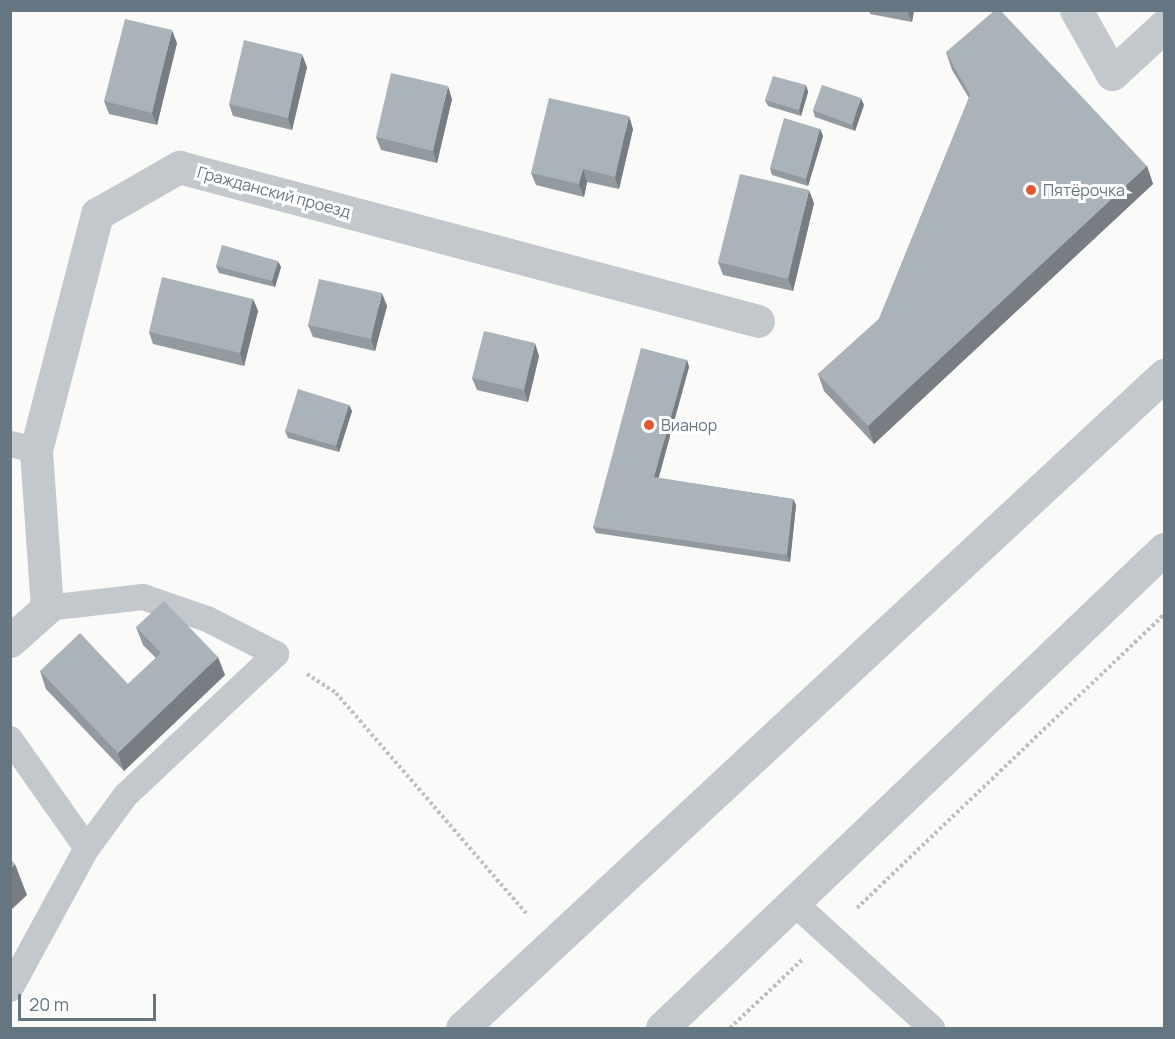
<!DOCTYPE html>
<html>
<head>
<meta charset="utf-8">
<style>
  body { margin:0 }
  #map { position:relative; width:1175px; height:1039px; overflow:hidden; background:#fafaf8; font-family:Manrope,sans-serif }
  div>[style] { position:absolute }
  .path>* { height:4px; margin-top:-2px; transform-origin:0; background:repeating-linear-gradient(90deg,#bbbfc2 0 3px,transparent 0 6px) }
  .service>* { height:26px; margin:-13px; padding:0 13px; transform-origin:13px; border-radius:13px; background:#c3c8cc }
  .minor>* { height:33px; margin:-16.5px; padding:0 16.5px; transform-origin:16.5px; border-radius:16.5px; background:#c3c8cc }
  .wall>* { inset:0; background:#929a9f }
  .shaded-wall>* { inset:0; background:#777d82 }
  .building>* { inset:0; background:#aab3b9 }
  .dots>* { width:16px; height:16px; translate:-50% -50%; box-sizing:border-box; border:3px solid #fff; border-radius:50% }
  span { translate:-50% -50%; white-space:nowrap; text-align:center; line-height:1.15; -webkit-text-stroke:6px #fff; paint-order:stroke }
  .poi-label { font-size:16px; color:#657683 }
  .left { translate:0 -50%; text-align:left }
  .street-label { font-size:16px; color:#657683 }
  .frame { position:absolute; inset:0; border:12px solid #657683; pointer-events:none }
  .scale { position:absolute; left:18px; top:994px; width:138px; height:27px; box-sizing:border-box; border:3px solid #657683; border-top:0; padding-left:8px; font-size:18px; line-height:21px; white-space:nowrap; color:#657683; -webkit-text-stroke:4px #fff; paint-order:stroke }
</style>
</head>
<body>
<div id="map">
  <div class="path">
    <i style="left:307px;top:674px;width:35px;rotate:33deg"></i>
    <i style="left:336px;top:693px;width:291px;rotate:49.2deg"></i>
    <i style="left:857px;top:908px;width:424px;rotate:-43.7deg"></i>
    <i style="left:730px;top:1028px;width:100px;rotate:-43.4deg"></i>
  </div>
  <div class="service">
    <i style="left:10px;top:444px;width:27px;rotate:13deg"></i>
    <i style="left:10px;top:739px;width:133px;rotate:54.8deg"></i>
    <i style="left:793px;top:902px;width:188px;rotate:42.2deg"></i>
    <i style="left:10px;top:989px;width:161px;rotate:-61.4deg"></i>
    <i style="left:87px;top:848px;width:66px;rotate:-53.7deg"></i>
    <i style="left:126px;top:795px;width:206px;rotate:-43.2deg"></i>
    <i style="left:276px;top:654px;width:77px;rotate:-153.1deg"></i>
    <i style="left:207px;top:619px;width:68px;rotate:-161deg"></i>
    <i style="left:143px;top:597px;width:97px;rotate:173.5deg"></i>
  </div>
  <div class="minor">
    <i style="left:1076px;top:10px;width:73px;rotate:60.6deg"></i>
    <i style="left:1112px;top:74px;width:71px;rotate:-42.7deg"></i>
    <i style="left:10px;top:641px;width:50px;rotate:-41.7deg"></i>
    <i style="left:47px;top:608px;width:158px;rotate:-94deg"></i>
    <i style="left:36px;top:450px;width:244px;rotate:-75.5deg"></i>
    <i style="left:97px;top:214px;width:95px;rotate:-29.8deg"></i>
    <i style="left:179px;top:167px;width:599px;rotate:14.89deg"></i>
    <i style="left:462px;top:1028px;width:959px;rotate:-42.93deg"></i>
    <i style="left:662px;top:1028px;width:694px;rotate:-43.66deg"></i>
  </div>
  <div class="wall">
    <i style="clip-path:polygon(869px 10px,914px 10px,912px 22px,870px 14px)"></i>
    <i style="clip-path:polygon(177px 43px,157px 125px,109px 114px,104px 101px)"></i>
    <i style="clip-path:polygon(946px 52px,1147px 166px,1153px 184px,874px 444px,824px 391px,818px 374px,879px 319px,969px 98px,952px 70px)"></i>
    <i style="clip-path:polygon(307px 67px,292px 130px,233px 116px,229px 104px)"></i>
    <i style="clip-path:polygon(806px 85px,808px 92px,801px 116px,768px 106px,765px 100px)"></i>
    <i style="clip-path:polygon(452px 99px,437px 163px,381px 150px,376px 137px)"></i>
    <i style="clip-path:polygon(864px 105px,855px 131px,815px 117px,813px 110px)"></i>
    <i style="clip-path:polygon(633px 129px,619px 189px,587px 182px,584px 197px,536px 185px,531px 173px)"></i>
    <i style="clip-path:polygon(820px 129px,823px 136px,808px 186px,772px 175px,770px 168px)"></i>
    <i style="clip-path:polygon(814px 203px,793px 291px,723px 275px,718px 262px)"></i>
    <i style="clip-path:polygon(216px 266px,281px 267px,275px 287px,219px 273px)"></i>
    <i style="clip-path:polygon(253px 299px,258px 311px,244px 366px,153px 344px,149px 332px)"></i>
    <i style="clip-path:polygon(387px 306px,375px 351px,313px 337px,308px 325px)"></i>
    <i style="clip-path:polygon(539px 356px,528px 402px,477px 390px,472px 378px)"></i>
    <i style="clip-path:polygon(687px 360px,689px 367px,658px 478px,793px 499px,796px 505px,790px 562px,596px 533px,593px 527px)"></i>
    <i style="clip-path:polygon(349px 405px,352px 411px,339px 452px,288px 438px,285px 431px)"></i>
    <i style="clip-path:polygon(136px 627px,225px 675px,124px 771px,46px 689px,40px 671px,128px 684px,156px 658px,143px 645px)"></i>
  </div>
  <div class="shaded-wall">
    <i style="clip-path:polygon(907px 10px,914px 10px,912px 22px)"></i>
    <i style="clip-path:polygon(172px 30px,177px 43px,157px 125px,152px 113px)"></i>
    <i style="clip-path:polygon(302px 54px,307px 67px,292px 130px,288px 118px)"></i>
    <i style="clip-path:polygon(806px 85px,808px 92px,801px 116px,799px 110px)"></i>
    <i style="clip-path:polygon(448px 86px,452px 99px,437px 163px,433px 151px)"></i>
    <i style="clip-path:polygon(861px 98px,864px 105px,855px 131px,852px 125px)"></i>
    <i style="clip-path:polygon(629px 116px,633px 129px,619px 189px,615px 177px)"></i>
    <i style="clip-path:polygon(820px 129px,823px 136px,808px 186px,806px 179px)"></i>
    <i style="clip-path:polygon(1147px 166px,1153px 184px,874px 444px,868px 426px)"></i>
    <i style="clip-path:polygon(583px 169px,587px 182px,584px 197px,579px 184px)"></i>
    <i style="clip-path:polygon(809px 190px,814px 203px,793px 291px,788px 279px)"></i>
    <i style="clip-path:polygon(278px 261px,281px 267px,275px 287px,272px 281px)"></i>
    <i style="clip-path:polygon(382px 293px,387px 306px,375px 351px,371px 339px)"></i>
    <i style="clip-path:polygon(253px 299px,258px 311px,244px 366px,240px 353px)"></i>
    <i style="clip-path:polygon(535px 343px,539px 356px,528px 402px,524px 390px)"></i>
    <i style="clip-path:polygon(687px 360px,689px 367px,657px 484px,654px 477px)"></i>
    <i style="clip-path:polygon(349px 405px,352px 411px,339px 452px,336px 446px)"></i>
    <i style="clip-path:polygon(793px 499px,796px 505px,790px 562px,787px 555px)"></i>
    <i style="clip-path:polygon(218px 657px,225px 675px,124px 771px,118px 753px)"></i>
    <i style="clip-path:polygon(15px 864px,27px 895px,10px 911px,10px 869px)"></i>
  </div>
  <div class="building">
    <i style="clip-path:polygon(995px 10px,1000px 10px,1147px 166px,868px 426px,818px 374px,879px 319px,970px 95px,946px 52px)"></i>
    <i style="clip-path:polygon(125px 19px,172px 30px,152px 113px,104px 101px)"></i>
    <i style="clip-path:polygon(244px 40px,302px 54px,288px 118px,229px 104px)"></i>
    <i style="clip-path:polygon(391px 73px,448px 86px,433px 151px,376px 137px)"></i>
    <i style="clip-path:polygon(773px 76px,806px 85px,799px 110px,765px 100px)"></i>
    <i style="clip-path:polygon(822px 85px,861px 98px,852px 125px,813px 110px)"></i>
    <i style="clip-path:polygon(549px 98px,629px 116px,615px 177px,583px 169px,579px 184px,531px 173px)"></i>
    <i style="clip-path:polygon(784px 118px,820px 129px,806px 179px,770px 168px)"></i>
    <i style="clip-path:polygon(740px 174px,809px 190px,788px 279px,718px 262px)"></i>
    <i style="clip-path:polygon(222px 245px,278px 261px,272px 281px,216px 266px)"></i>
    <i style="clip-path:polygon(162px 277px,253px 299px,240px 353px,149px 332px)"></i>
    <i style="clip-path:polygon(319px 279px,382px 293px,371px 339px,308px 325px)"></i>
    <i style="clip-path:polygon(484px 331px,535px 343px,524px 390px,472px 378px)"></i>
    <i style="clip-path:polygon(641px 348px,687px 360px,654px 477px,793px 499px,787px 555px,593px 527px)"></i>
    <i style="clip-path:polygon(298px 389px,349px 405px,336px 446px,285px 431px)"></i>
    <i style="clip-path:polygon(164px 601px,218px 657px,118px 753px,40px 671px,80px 633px,128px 684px,161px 653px,136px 627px)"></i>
    <i style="clip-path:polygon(10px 859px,15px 864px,10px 869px)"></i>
  </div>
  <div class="dots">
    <i style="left:1031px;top:190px;background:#e4572e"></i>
    <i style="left:649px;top:425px;background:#e4572e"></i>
  </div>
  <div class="poi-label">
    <span class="left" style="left:1043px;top:190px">Пятёрочка</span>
    <span class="left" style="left:661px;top:425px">Вианор</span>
  </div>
  <div class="street-label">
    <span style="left:274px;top:192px;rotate:15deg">Гражданский проезд</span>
  </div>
  <div class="frame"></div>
  <div class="scale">20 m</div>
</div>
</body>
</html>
